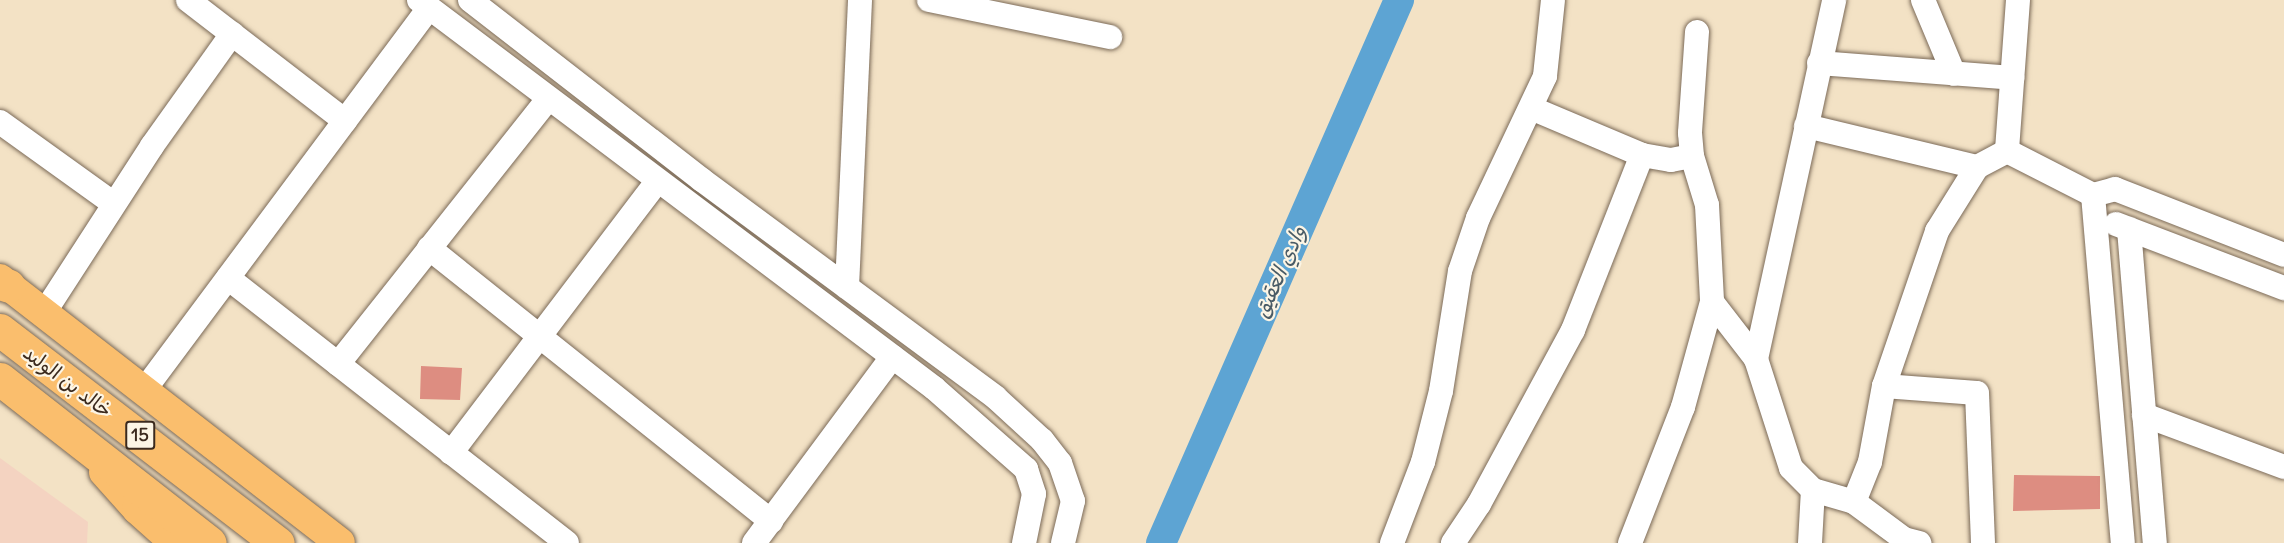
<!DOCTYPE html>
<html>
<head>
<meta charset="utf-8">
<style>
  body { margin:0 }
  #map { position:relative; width:2284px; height:543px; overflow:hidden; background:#f3e2c5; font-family:Delius,"Playpen Sans Arabic",sans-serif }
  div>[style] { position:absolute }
  .built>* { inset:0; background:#f4d3c1 }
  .river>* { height:30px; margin:-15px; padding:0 15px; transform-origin:15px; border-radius:15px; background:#5da4d3 }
  .building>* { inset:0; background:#dd8d81 }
  .roads { filter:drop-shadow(0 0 2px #7b6a58) drop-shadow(0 0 2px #7b6a58) }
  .minor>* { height:24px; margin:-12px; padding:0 12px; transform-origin:12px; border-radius:12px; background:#fff }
  .major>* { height:30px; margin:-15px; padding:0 15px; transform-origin:15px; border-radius:15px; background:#fabe6d }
  .highway>* { height:33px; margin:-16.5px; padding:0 16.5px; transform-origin:16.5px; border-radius:16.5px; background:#fabe6d }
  span { translate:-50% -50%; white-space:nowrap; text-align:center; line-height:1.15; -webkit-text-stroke:4.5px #fcf5e5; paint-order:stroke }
  .shield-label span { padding:2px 4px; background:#fcf5e5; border:2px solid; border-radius:4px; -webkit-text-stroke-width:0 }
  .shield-label { font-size:18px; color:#3b2a1e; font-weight:700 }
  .street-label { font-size:20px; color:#3b2a1e }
  .water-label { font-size:21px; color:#495b66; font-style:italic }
</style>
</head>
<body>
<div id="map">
  <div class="built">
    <i style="clip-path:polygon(0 458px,88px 522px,87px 543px,0 543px)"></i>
  </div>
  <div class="river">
    <i style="left:1161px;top:543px;width:593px;rotate:-66.33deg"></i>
  </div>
  <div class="building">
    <i style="clip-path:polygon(421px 366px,462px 368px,460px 400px,420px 399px)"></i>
    <i style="clip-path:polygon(2014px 475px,2100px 476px,2100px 509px,2013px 511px)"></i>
  </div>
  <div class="roads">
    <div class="minor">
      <i style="left:188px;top:0;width:198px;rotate:37.6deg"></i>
      <i style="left:419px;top:0;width:645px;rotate:36.99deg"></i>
      <i style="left:934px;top:388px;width:123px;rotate:41.4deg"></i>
      <i style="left:1026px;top:469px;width:26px;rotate:72deg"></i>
      <i style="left:1034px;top:494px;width:50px;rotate:101.5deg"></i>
      <i style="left:470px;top:0;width:294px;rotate:37.8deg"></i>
      <i style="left:702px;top:180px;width:365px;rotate:36.5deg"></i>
      <i style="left:995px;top:397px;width:64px;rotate:42.5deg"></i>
      <i style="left:1042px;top:440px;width:29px;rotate:52deg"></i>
      <i style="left:1060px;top:463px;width:40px;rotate:71.1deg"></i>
      <i style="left:1073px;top:501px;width:43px;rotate:103.4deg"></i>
      <i style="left:929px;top:0;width:185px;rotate:11.6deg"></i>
      <i style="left:1923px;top:0;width:80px;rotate:67.3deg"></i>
      <i style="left:2018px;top:0;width:151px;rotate:94.2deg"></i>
      <i style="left:2007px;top:151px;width:97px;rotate:27.1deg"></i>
      <i style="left:2093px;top:195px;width:23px;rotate:-15deg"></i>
      <i style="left:2115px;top:189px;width:181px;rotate:21.3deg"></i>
      <i style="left:1697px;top:32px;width:101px;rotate:94deg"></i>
      <i style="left:1690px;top:133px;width:23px;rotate:85deg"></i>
      <i style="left:1692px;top:156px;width:51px;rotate:73deg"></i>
      <i style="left:1707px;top:205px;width:97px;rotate:87deg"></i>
      <i style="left:1712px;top:302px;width:72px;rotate:52.3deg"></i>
      <i style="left:1756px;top:359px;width:114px;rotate:72.2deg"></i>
      <i style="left:1791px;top:468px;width:31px;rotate:45deg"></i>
      <i style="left:1813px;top:490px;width:43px;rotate:16.3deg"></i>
      <i style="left:1854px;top:502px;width:43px;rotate:-68.2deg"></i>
      <i style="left:1870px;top:462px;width:77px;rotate:-79.6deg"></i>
      <i style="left:1884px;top:386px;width:164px;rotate:-71.1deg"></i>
      <i style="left:1937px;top:231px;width:75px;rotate:-58deg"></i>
      <i style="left:1977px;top:167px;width:34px;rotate:-28deg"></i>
      <i style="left:1819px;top:63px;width:194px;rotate:4.4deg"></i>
      <i style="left:1531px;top:108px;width:121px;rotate:22.9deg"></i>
      <i style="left:1642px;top:155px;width:29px;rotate:10deg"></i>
      <i style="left:1671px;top:160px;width:21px;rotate:-11deg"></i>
      <i style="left:0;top:122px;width:140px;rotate:35.7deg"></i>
      <i style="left:1806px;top:126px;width:176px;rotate:13.5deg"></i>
      <i style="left:2093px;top:195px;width:349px;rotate:85.1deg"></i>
      <i style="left:2116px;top:224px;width:180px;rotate:20.9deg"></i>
      <i style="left:2129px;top:229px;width:315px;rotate:85.3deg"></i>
      <i style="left:429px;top:248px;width:438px;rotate:38.6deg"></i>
      <i style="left:228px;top:278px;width:430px;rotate:38deg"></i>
      <i style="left:847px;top:287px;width:287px;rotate:-87.4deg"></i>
      <i style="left:44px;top:313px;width:199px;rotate:-57.1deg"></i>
      <i style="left:152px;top:146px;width:138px;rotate:-54.5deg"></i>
      <i style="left:1756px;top:359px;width:367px;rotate:-77.7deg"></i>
      <i style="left:338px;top:364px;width:338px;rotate:-51.6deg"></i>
      <i style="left:1884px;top:386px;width:93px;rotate:4.3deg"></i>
      <i style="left:1977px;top:393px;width:150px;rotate:87.7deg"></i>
      <i style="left:145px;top:389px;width:475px;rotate:-53.3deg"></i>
      <i style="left:2144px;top:415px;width:149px;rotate:20.4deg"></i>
      <i style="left:451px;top:453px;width:340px;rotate:-52.8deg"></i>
      <i style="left:1854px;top:502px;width:62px;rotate:36.5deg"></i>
      <i style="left:1904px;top:539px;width:16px;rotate:15deg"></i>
      <i style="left:754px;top:543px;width:232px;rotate:-53.4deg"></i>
      <i style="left:1392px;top:543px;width:87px;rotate:-69.1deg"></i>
      <i style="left:1423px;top:462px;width:73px;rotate:-75.8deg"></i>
      <i style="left:1441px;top:391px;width:121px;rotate:-81deg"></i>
      <i style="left:1460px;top:271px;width:56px;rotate:-71.2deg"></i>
      <i style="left:1478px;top:218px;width:157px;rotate:-64.7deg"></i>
      <i style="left:1545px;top:76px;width:76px;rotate:-84deg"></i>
      <i style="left:1453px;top:543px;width:47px;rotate:-56.3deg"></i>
      <i style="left:1479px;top:504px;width:198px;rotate:-61.6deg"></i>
      <i style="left:1573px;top:330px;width:188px;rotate:-68.5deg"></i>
      <i style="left:1630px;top:543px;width:146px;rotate:-68.7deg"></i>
      <i style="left:1683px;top:407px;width:109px;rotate:-74.6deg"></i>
      <i style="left:1810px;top:543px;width:53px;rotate:-86.8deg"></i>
    </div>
    <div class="major">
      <i style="left:0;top:279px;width:430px;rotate:37.8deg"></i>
      <i style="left:104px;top:472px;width:50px;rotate:48.3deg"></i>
      <i style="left:137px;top:509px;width:51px;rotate:41.8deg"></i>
    </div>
    <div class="highway">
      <i style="left:0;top:283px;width:9px;rotate:18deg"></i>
      <i style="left:0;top:330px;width:350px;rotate:37.5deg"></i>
      <i style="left:0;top:379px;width:266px;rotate:38deg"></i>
    </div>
  </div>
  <div class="shield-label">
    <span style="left:140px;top:435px">15</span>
  </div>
  <div class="street-label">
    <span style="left:68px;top:381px;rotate:37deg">خالد بن الوليد</span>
  </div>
  <div class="water-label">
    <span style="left:1280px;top:272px;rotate:-66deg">وادي العقيق</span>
  </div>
</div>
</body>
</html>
